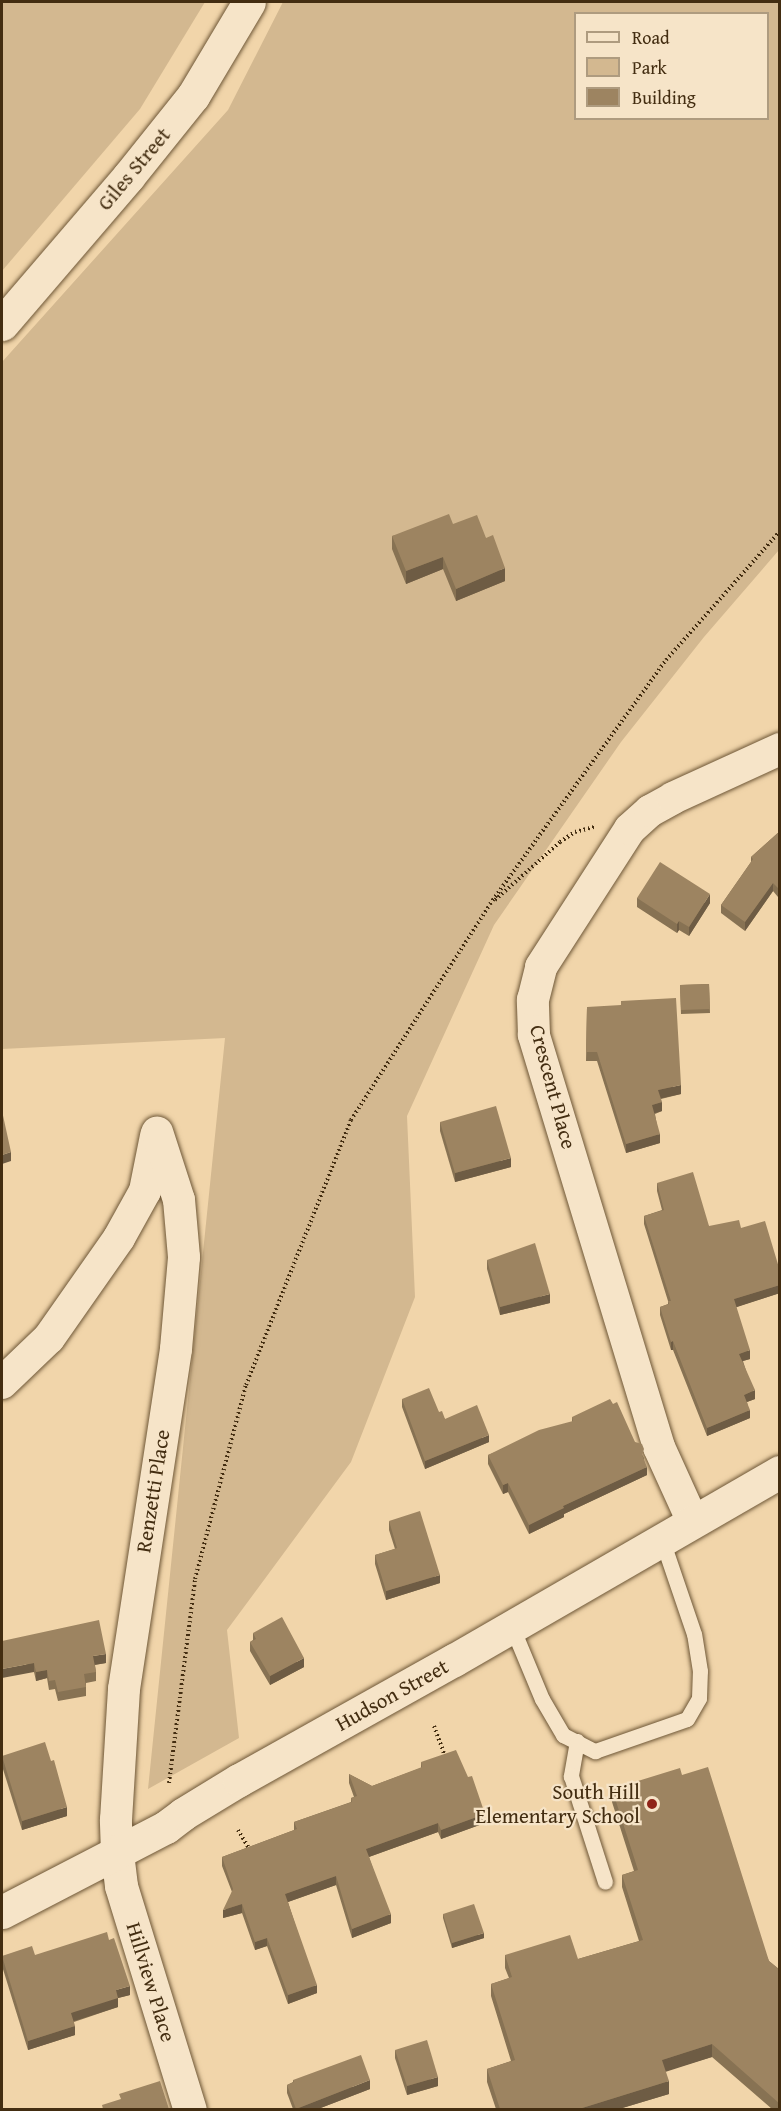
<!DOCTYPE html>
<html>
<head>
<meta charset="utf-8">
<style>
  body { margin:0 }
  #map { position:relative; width:781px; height:2111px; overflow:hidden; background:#f1d5aa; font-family:"Gentium Book Plus",serif }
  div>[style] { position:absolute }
  .green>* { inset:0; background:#d3b890 }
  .path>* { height:4px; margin-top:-2px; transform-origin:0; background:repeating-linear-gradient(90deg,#432d11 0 1.5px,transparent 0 4.5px) }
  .roads { filter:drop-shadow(0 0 2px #6e5737) drop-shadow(0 0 2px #6e5737) }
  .lane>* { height:15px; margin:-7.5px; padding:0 7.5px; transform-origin:7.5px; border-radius:7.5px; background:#f6e4c8 }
  .street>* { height:32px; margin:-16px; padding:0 16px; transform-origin:16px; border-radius:16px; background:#f6e4c8 }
  .secondary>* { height:33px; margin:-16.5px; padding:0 16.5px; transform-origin:16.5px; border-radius:16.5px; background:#f6e4c8 }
  .wall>* { inset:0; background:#877253 }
  .shaded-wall>* { inset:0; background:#6e5c44 }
  .building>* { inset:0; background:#9d8461 }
  .dots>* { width:16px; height:16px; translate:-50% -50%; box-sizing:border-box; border:3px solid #f6e4c8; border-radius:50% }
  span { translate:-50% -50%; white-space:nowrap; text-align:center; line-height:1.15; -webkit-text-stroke:4.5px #f6e4c8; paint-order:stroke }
  .street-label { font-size:21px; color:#432d11 }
  .poi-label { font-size:21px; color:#432d11 }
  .right { translate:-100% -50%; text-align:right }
  .frame { position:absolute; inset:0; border:3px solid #432d11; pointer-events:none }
  .legend { position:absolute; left:574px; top:12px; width:195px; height:108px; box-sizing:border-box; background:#f6e4c8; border:2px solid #ae9b7f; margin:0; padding:8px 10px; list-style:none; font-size:18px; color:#432d11 }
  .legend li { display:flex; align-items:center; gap:12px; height:30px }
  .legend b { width:30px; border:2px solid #ae9b7f }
</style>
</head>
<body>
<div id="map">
  <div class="green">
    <i style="clip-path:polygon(2px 2px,205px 2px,140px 109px,2px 271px)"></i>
    <i style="clip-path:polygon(evenodd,283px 2px,779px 2px,779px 550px,704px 637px,621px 742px,494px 925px,407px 1116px,415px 1297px,351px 1462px,227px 1630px,239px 1738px,148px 1789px,225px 1038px,2px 1049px,2px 362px,228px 110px,283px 2px,576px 14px,768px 14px,768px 118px,576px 118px,576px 14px)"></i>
  </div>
  <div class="path">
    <i style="left:495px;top:900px;width:87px;rotate:-41.7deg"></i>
    <i style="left:560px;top:842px;width:18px;rotate:-34deg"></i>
    <i style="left:575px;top:832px;width:20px;rotate:-15deg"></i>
    <i style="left:434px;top:1726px;width:30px;rotate:70deg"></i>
    <i style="left:169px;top:1783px;width:206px;rotate:-82.7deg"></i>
    <i style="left:195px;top:1579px;width:201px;rotate:-75.3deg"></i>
    <i style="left:246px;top:1385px;width:285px;rotate:-68.4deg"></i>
    <i style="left:351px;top:1120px;width:257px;rotate:-57.2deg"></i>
    <i style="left:490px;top:904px;width:301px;rotate:-54.2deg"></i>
    <i style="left:666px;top:660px;width:172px;rotate:-48.5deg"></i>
    <i style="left:238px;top:1830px;width:21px;rotate:59deg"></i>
  </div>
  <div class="roads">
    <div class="lane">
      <i style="left:512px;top:1627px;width:78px;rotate:67.4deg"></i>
      <i style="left:542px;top:1699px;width:42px;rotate:59.7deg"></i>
      <i style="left:563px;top:1735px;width:36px;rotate:27deg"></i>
      <i style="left:595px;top:1751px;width:97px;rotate:-19.2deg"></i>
      <i style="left:687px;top:1719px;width:24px;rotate:-60deg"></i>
      <i style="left:699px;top:1698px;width:27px;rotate:-88deg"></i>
      <i style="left:700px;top:1671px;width:37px;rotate:-99deg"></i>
      <i style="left:694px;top:1634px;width:99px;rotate:-108.8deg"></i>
      <i style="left:577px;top:1741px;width:36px;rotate:100deg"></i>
      <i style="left:571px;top:1776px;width:111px;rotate:72.2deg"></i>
    </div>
    <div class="street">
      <i style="left:2px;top:1383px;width:65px;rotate:-43.8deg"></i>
      <i style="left:49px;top:1338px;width:122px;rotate:-55deg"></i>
      <i style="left:119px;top:1238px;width:54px;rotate:-61deg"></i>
      <i style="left:145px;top:1191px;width:56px;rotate:-78.7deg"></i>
      <i style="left:693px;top:1522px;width:82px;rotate:-114.4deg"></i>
      <i style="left:659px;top:1447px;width:431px;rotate:-106.9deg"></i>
      <i style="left:534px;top:1035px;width:35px;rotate:-92deg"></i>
      <i style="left:533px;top:1000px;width:34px;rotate:-76deg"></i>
      <i style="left:541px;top:967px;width:164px;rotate:-57.2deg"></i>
      <i style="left:630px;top:829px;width:27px;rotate:-42deg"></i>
      <i style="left:650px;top:811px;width:26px;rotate:-29deg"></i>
      <i style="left:673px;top:798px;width:118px;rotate:-24.6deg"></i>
      <i style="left:117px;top:1853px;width:33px;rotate:-92deg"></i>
      <i style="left:116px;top:1820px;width:131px;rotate:-86.5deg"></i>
      <i style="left:124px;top:1689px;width:344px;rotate:-81.3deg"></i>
      <i style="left:176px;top:1349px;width:92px;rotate:-85deg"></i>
      <i style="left:184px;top:1257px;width:57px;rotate:-95deg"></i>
      <i style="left:179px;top:1200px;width:71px;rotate:-107.9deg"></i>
    </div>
    <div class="secondary">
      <i style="left:2px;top:324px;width:194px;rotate:-49.4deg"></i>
      <i style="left:128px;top:177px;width:104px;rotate:-51.3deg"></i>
      <i style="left:193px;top:96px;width:109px;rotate:-59.2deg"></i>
      <i style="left:117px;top:1853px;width:33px;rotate:83deg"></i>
      <i style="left:121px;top:1886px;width:234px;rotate:72.9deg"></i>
      <i style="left:2px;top:1912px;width:185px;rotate:-27.4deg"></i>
      <i style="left:166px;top:1827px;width:21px;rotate:-37deg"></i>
      <i style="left:183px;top:1814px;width:66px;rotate:-31.3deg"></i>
      <i style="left:239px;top:1780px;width:246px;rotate:-29.2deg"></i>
      <i style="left:454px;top:1660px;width:376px;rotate:-30deg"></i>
    </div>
  </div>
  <div class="wall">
    <i style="clip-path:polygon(453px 524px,486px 538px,505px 581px,456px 601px,443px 569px,406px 584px,392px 549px,392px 536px)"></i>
    <i style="clip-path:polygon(780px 831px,780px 896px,778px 897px,773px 891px,745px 931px,721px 913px,721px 905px,751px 862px,751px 857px)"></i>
    <i style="clip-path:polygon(637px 898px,710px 903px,689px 936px,679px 930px,677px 933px,637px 907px)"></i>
    <i style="clip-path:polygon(709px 984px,710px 1013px,681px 1014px,680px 985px)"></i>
    <i style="clip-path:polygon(587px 1007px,681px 1094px,661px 1099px,662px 1111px,655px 1114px,660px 1143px,626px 1153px,597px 1061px,586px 1061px)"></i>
    <i style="clip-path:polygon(440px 1122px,511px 1167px,455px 1182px,440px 1131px)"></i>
    <i style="clip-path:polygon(657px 1183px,709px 1226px,741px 1228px,780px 1271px,780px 1293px,736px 1307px,750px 1359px,743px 1361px,755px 1399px,747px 1402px,750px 1418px,707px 1436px,673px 1350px,671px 1350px,660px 1315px,660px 1307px,668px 1304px,668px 1301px,644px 1224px,644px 1216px,662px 1210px,657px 1191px)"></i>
    <i style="clip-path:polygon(487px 1260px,550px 1303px,500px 1315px,487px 1269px)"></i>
    <i style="clip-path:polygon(402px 1399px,439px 1412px,445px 1419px,489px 1442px,425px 1469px,402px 1407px)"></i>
    <i style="clip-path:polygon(572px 1417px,635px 1442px,644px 1458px,644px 1460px,647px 1475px,564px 1514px,564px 1517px,529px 1534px,508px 1492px,503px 1494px,488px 1464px,488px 1455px,572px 1422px)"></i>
    <i style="clip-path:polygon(389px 1521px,440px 1583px,386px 1600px,375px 1564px,375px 1555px,395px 1549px,389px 1530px)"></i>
    <i style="clip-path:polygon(253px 1633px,304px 1667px,270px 1685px,250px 1651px,250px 1642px,253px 1640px)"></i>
    <i style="clip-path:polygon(2px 1641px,106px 1663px,95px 1665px,96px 1672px,96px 1681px,86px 1683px,86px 1696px,58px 1701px,55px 1689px,49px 1690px,47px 1678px,36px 1681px,34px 1672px)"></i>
    <i style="clip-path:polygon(2px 1756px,67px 1816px,22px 1830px,2px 1766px)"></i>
    <i style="clip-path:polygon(421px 1762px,485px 1823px,441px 1839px,438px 1832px,369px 1857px,391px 1923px,352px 1938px,336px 1885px,288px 1902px,317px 1993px,288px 2004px,267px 1946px,255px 1950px,242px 1913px,223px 1918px,232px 1892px,222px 1866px,222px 1857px,294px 1830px,294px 1822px,351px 1802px,351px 1798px,354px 1797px,349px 1783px,349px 1774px,372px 1786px,421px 1768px)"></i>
    <i style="clip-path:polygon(682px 1775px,769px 1961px,780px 1970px,780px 2109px,772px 2109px,712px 2057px,665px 2071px,669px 2094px,619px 2109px,496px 2109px,487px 2082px,487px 2069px,511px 2061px,491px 1996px,491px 1984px,509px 1978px,505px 1968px,505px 1955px,578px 1959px,639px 1941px,622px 1887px,622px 1875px,634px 1871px,612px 1802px,612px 1789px)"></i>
    <i style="clip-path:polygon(443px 1914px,484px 1938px,452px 1948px,443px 1918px)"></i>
    <i style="clip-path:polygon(35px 1955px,130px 1995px,118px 1998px,118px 2007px,74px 2022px,75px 2035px,28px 2050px,2px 1966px,2px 1956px)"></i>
    <i style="clip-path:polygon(395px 2050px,438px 2086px,407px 2095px,395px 2058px)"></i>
    <i style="clip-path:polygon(293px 2080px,370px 2089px,318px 2109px,293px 2109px,287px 2093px,287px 2085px,293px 2082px)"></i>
  </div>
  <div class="shaded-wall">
    <i style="clip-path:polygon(443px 557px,443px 569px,406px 584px,406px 571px)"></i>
    <i style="clip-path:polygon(505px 568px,505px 581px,456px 601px,456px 589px)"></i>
    <i style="clip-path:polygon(773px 883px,773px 891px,745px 931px,745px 922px)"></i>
    <i style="clip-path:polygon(710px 894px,710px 903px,689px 936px,689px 927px)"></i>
    <i style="clip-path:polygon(679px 921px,679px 930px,677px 933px,677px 924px)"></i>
    <i style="clip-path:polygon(681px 1085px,681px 1094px,658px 1099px,658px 1090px)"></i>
    <i style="clip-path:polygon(662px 1102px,662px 1111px,652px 1114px,652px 1105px)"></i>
    <i style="clip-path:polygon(660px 1134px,660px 1143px,626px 1153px,626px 1144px)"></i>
    <i style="clip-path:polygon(11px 1152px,11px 1161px,2px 1164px,2px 1155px)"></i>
    <i style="clip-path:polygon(511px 1158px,511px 1167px,455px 1182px,455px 1173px)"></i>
    <i style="clip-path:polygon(780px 1285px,780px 1293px,734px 1308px,734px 1299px)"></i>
    <i style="clip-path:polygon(550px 1294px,550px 1303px,500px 1315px,500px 1307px)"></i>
    <i style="clip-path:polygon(673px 1341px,673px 1350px,671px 1350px,671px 1342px)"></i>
    <i style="clip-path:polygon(750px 1350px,750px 1359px,739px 1362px,739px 1354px)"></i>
    <i style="clip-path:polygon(755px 1390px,755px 1399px,744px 1403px,744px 1395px)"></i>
    <i style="clip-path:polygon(750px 1410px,750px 1418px,707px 1436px,707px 1428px)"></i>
    <i style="clip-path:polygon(489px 1435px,489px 1442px,425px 1469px,425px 1461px)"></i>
    <i style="clip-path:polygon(647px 1467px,647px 1475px,564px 1514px,564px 1517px,529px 1534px,529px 1525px,563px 1506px)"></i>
    <i style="clip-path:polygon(508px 1483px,508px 1492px,503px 1494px,503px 1485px)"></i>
    <i style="clip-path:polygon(440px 1575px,440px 1583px,386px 1600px,386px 1591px)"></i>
    <i style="clip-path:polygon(106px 1654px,106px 1663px,93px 1665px,93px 1656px)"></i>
    <i style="clip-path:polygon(304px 1658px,304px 1667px,270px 1685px,270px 1676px)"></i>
    <i style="clip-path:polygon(34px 1663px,34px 1672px,2px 1678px,2px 1669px)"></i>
    <i style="clip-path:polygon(47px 1670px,47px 1678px,36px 1681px,36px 1672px)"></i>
    <i style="clip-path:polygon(67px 1807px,67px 1816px,22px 1830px,22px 1821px)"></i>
    <i style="clip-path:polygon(485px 1814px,485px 1823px,441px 1839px,441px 1830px)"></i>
    <i style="clip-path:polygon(438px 1823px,438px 1832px,366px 1858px,366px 1849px)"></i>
    <i style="clip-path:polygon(336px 1876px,336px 1885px,285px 1903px,285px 1894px)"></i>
    <i style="clip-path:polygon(242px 1904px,242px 1913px,223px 1918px,223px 1910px)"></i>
    <i style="clip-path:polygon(391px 1914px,391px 1923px,352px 1938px,352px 1929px)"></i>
    <i style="clip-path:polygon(484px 1933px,484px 1938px,452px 1948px,452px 1943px)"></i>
    <i style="clip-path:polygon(267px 1938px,267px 1946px,255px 1950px,255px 1942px)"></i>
    <i style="clip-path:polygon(317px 1985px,317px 1993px,288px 2004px,288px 1995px)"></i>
    <i style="clip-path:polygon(130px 1986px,130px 1995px,118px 1998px,118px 2007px,71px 2022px,71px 2013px,116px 1990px)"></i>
    <i style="clip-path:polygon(75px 2026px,75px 2035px,28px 2050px,28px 2041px)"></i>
    <i style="clip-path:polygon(712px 2044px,712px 2057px,662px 2073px,662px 2060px)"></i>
    <i style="clip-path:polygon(438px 2077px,438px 2086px,407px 2095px,407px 2086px)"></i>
    <i style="clip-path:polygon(370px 2080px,370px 2089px,318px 2109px,296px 2109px)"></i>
    <i style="clip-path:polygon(669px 2081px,669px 2094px,619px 2109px,579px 2109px)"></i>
  </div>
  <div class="building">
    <i style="clip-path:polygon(449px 514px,453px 524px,477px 515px,486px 538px,493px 535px,505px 568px,456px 589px,443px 557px,406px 571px,392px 536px)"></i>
    <i style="clip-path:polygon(780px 831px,780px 887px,778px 888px,773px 883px,745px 922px,721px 905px,753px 859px,751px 857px)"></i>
    <i style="clip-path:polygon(660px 862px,710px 894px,689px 927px,679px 921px,677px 924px,637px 898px)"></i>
    <i style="clip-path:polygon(709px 984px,710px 1009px,681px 1010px,680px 985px)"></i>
    <i style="clip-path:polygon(676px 998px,681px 1085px,658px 1090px,662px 1102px,652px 1105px,660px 1134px,626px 1144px,597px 1052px,586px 1052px,587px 1007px,621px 1005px,621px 1001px)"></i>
    <i style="clip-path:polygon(496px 1106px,511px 1158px,455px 1173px,440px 1122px)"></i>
    <i style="clip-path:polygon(2px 1111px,11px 1152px,2px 1155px)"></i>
    <i style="clip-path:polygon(693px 1172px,709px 1226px,739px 1220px,741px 1228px,765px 1221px,780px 1271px,780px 1285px,734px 1299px,750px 1350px,739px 1354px,755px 1390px,744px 1395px,750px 1410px,707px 1428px,673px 1341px,671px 1342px,660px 1307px,669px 1304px,668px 1301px,671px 1301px,644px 1216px,664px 1210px,657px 1183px)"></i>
    <i style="clip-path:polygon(535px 1243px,550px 1294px,500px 1307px,487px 1260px)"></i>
    <i style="clip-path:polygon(429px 1388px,439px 1412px,442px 1411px,445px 1419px,477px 1405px,489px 1435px,425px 1461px,402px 1399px)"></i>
    <i style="clip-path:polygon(610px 1399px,613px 1404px,617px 1402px,635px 1442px,642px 1444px,644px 1449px,642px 1455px,647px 1467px,563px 1506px,564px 1508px,529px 1525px,508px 1483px,503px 1485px,488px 1455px,539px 1430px,573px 1421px,572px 1417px)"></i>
    <i style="clip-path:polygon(420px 1511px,440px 1575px,386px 1591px,375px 1555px,397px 1548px,389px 1521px)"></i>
    <i style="clip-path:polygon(282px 1617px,304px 1658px,270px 1676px,250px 1642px,256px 1639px,253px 1633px)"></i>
    <i style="clip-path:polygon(99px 1620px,106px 1654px,93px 1656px,96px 1672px,84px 1674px,86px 1687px,58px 1692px,55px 1680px,49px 1681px,47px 1670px,36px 1672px,34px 1663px,2px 1669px,2px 1641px)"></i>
    <i style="clip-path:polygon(45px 1742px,51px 1761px,54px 1760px,67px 1807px,22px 1821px,2px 1756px)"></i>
    <i style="clip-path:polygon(456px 1750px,468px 1777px,472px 1776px,485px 1814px,441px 1830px,438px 1823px,366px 1849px,391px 1914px,352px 1929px,336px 1876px,285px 1894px,317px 1985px,288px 1995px,267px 1938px,255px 1942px,242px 1904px,223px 1910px,233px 1889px,222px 1857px,297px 1829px,294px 1822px,352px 1802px,351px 1798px,357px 1796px,349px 1774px,372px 1786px,422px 1767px,421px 1762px)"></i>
    <i style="clip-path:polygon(708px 1767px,769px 1961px,780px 1970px,780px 2104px,712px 2044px,662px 2060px,669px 2081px,579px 2109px,500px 2109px,487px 2069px,515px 2060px,491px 1984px,512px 1977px,505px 1955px,570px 1935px,578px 1959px,643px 1940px,622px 1875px,638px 1870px,612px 1789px,680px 1768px,682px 1775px)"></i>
    <i style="clip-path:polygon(474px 1904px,484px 1933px,452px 1943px,443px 1914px)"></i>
    <i style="clip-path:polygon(107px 1932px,109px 1940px,114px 1938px,130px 1986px,116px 1990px,118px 1998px,71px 2013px,75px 2026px,28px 2041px,2px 1956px,32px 1946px,35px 1955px)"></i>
    <i style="clip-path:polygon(427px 2040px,438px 2077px,407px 2086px,395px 2050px)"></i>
    <i style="clip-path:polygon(361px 2055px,370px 2080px,296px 2109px,287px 2085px,294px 2082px,293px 2080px)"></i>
    <i style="clip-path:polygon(160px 2081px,169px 2109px,103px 2109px,102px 2105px,121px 2099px,119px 2094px)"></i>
  </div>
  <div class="dots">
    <i style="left:652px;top:1804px;background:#8f2418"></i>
  </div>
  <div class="street-label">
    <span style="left:134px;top:169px;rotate:-50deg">Giles Street</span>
    <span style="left:553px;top:1087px;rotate:75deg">Crescent Place</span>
    <span style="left:153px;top:1491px;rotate:-81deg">Renzetti Place</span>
    <span style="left:392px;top:1695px;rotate:-29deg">Hudson Street</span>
    <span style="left:151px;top:1982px;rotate:73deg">Hillview Place</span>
  </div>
  <div class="poi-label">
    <span class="right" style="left:640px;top:1804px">South Hill<br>Elementary School</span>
  </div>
  <div class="frame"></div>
  <ul class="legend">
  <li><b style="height:8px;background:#f6e4c8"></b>Road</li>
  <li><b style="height:16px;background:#d3b890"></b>Park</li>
  <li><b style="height:16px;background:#9d8461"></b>Building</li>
  </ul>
</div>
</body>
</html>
